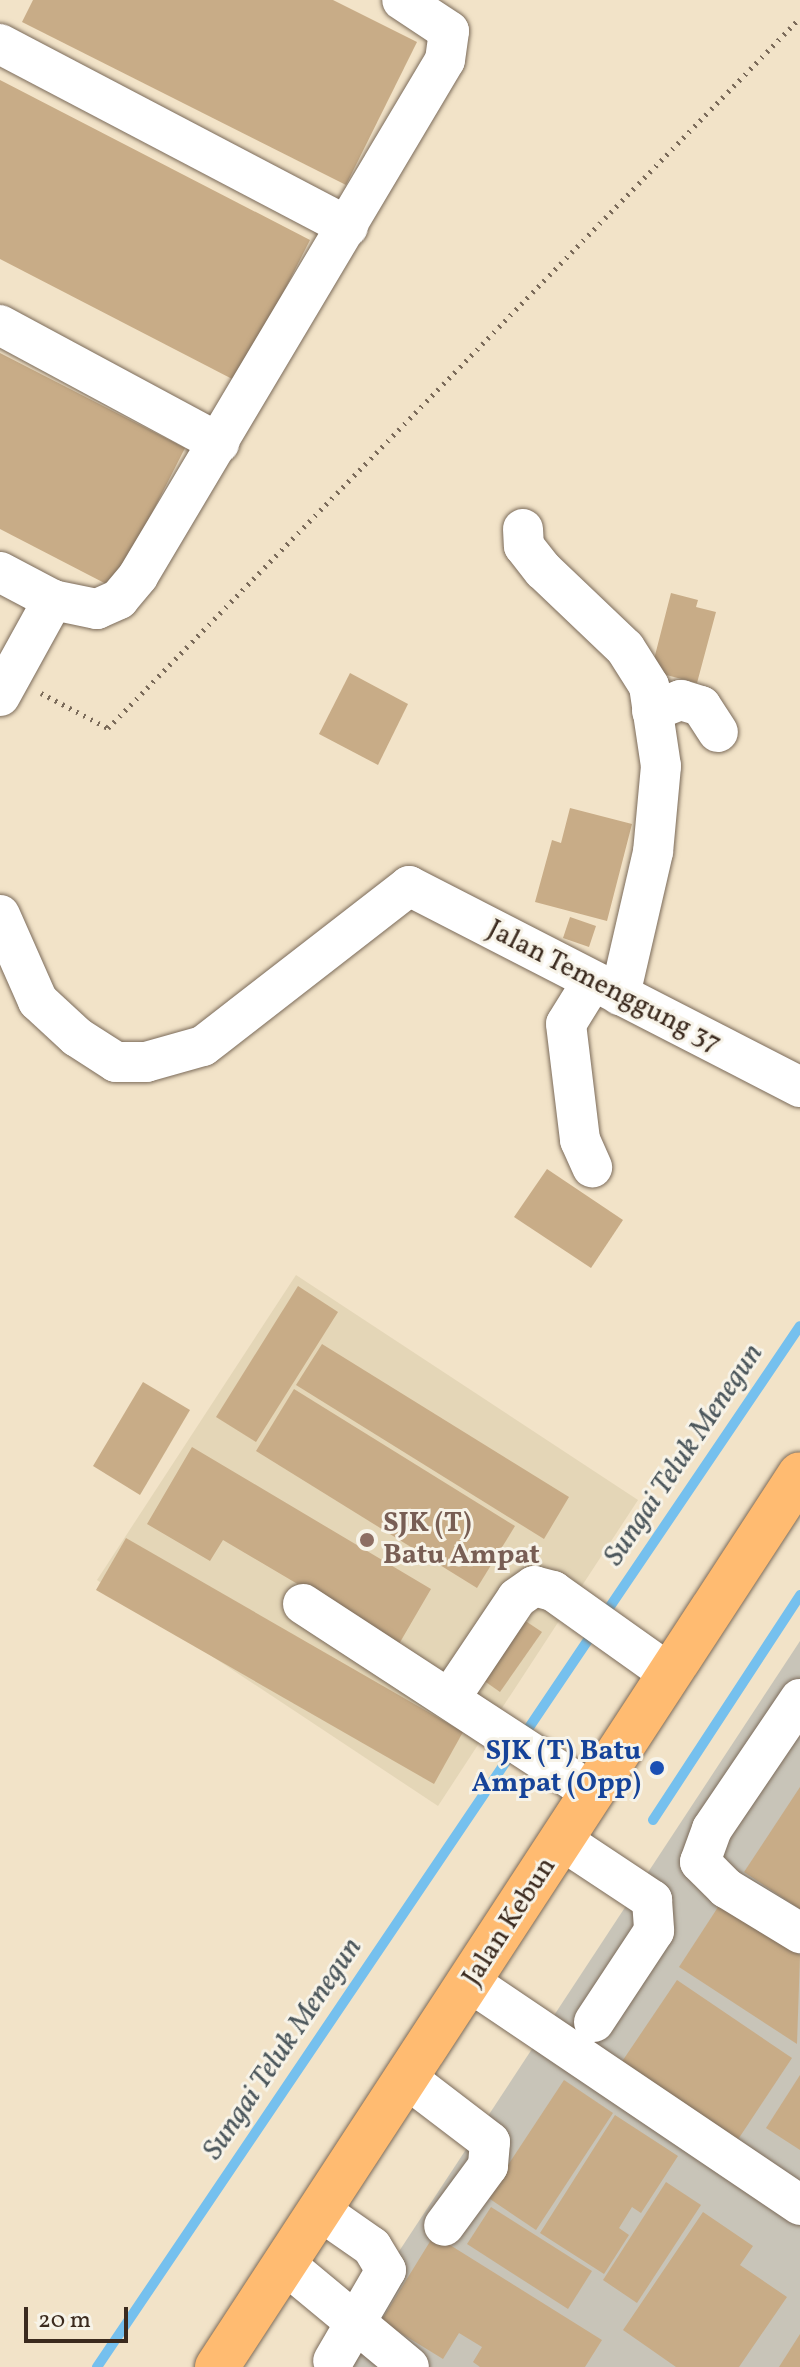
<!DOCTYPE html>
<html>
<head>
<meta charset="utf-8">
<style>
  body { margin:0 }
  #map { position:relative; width:800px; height:2367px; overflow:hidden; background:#f2e3c8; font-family:Vollkorn,serif }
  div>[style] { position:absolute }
  .built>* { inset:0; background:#e4d6b7 }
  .industrial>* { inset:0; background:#c8c4b8 }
  .stream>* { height:10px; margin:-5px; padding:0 5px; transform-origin:5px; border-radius:5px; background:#75c0ee }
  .building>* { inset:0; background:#c8ac87 }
  .path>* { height:5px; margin-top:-2.5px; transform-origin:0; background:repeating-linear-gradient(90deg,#7b6b5a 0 2px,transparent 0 8px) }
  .roads { filter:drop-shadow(0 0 2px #7b6b5a) drop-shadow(0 0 2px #7b6b5a) }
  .minor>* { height:40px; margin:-20px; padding:0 20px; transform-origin:20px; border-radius:20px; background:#fff }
  .major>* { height:44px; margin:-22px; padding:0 22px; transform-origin:22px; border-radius:22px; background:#ffbb71 }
  .dots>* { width:22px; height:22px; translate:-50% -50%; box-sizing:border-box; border:4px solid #f7f3e8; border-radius:50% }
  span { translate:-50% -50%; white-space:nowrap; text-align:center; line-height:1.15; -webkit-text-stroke:6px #f7f3e8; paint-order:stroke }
  .street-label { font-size:28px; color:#3b2a1e }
  .education-label { font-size:28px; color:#785e54; font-weight:700 }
  .left { translate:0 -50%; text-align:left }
  .transit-label { font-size:28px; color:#164399; font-weight:700 }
  .right { translate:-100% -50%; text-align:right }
  .water-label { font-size:30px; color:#4c575c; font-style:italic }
  .scale { position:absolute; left:24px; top:2307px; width:104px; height:36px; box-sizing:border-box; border:4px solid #3b2a1e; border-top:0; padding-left:10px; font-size:24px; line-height:28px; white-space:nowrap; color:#3b2a1e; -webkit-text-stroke:6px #f7f3e8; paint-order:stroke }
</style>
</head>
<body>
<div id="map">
  <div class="built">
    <i style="clip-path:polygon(296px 1275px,638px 1500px,438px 1806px,97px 1580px)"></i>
  </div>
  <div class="industrial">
    <i style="clip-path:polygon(800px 1641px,800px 2367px,323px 2367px)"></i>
  </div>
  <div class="stream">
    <i style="left:607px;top:1611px;width:344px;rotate:-55.9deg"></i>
    <i style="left:526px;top:1732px;width:115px;rotate:-56deg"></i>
    <i style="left:653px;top:1820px;width:269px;rotate:-56.8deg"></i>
    <i style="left:97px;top:2367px;width:736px;rotate:-55.96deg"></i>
  </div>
  <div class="building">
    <i style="clip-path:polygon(33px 0,333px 0,417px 42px,346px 185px,22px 22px)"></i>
    <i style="clip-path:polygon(0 80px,310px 240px,238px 382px,0 259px)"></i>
    <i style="clip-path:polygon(0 353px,185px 448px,114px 588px,0 529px)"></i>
    <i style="clip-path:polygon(671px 593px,698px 600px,696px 607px,716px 612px,697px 683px,651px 671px)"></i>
    <i style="clip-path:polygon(350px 673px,408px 704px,378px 765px,319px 734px)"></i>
    <i style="clip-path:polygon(570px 808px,632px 824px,607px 921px,535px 902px,552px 840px,561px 843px)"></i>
    <i style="clip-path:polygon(570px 917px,596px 926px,589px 947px,563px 938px)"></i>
    <i style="clip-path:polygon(547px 1169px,623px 1220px,591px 1268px,514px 1217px)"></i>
    <i style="clip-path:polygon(298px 1286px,338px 1312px,256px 1442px,216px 1417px)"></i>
    <i style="clip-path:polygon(322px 1344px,569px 1497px,544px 1539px,296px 1385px)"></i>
    <i style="clip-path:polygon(143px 1382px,190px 1410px,140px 1495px,93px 1466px)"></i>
    <i style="clip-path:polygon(294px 1389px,515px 1526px,477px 1588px,256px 1451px)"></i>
    <i style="clip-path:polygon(192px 1447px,431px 1589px,399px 1644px,223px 1540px,210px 1561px,147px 1524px)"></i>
    <i style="clip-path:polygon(126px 1538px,463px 1732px,434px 1784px,96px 1590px)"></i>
    <i style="clip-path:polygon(524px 1620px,542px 1632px,500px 1692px,483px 1680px)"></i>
    <i style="clip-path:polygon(800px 1787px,800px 1909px,744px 1872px)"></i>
    <i style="clip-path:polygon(720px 1904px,800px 1955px,797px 2044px,679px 1967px)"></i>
    <i style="clip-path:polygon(677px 1980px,792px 2058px,735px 2144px,619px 2066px)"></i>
    <i style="clip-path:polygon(800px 2075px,800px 2150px,766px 2128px)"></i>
    <i style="clip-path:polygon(564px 2080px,613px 2113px,536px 2230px,487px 2197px)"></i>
    <i style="clip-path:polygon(615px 2115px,678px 2156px,641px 2213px,632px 2207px,619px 2228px,629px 2235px,604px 2274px,540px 2233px)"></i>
    <i style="clip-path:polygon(666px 2182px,701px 2205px,637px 2303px,603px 2280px)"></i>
    <i style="clip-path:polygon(491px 2207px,592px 2271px,568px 2309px,467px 2244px)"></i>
    <i style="clip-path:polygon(703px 2212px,753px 2246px,740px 2265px,787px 2297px,739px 2367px,676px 2367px,623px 2330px)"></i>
    <i style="clip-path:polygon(434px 2235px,602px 2340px,585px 2367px,480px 2367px,473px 2362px,482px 2347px,459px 2333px,443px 2359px,381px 2321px)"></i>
    <i style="clip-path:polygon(800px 2334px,800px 2367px,779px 2367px)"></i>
  </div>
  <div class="path">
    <i style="left:41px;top:693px;width:76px;rotate:27.6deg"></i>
    <i style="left:108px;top:728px;width:991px;rotate:-45.74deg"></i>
  </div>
  <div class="roads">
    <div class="minor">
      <i style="left:0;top:44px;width:393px;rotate:27.7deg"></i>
      <i style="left:0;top:325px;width:249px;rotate:28.3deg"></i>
      <i style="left:523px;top:529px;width:17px;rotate:87deg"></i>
      <i style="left:524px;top:546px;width:31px;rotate:52deg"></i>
      <i style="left:543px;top:570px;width:113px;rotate:43.6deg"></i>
      <i style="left:625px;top:648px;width:45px;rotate:57.7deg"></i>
      <i style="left:649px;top:686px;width:81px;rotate:81.5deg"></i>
      <i style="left:661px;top:766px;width:86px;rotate:95.3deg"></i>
      <i style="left:653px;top:852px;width:147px;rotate:103deg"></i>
      <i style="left:0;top:572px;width:60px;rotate:27.8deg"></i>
      <i style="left:53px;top:600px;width:45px;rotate:11.6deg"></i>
      <i style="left:97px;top:609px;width:24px;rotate:-24deg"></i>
      <i style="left:119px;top:599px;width:30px;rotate:-50deg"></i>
      <i style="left:138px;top:576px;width:600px;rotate:-59.25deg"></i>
      <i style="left:445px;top:60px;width:29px;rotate:-82deg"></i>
      <i style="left:449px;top:31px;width:56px;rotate:-146.6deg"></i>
      <i style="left:0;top:696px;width:110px;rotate:-61.1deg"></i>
      <i style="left:652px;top:711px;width:31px;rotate:-21deg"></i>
      <i style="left:681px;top:700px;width:21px;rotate:17deg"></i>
      <i style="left:701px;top:706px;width:31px;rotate:57deg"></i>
      <i style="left:0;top:915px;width:94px;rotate:66.2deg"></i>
      <i style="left:38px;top:1001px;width:53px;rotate:42.7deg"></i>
      <i style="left:77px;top:1037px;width:46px;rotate:32.7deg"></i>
      <i style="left:116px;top:1062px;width:30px"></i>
      <i style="left:146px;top:1062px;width:59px;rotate:-15.7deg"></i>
      <i style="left:203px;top:1046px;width:261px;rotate:-37.8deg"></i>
      <i style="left:409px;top:886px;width:440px;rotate:27.2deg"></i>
      <i style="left:592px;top:982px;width:49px;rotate:121.8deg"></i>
      <i style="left:566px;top:1024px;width:117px;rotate:83.1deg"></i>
      <i style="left:580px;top:1140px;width:30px;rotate:66deg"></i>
      <i style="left:303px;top:1604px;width:346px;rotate:33.1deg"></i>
      <i style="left:450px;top:1698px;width:120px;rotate:-56.2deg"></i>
      <i style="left:517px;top:1598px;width:21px;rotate:-35deg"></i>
      <i style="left:534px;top:1586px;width:20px;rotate:15deg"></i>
      <i style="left:553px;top:1591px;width:143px;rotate:35.4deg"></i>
      <i style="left:800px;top:1699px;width:157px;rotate:124.1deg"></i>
      <i style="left:712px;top:1829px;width:35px;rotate:110deg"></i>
      <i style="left:700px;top:1862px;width:37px;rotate:45deg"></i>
      <i style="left:726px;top:1888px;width:87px;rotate:31.3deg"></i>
      <i style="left:563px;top:1841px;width:107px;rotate:33.5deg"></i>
      <i style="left:652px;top:1900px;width:31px;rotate:86deg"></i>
      <i style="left:654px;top:1931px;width:109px;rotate:123.4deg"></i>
      <i style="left:471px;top:1983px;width:397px;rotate:34deg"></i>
      <i style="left:409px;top:2080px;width:102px;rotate:37.4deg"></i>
      <i style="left:490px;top:2142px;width:24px;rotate:95deg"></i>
      <i style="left:488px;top:2166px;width:74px;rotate:126.3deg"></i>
      <i style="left:322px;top:2212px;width:61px;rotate:35deg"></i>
      <i style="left:372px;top:2247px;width:27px;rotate:59deg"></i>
      <i style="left:386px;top:2270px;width:105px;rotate:120.2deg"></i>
      <i style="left:285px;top:2264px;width:161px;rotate:39.7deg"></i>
    </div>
    <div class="major">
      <i style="left:217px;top:2367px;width:1066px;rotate:-56.86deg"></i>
    </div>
  </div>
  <div class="dots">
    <i style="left:367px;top:1540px;background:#8d6e63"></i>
    <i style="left:657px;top:1768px;background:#1a4fb4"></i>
  </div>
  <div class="street-label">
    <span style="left:604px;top:987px;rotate:27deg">Jalan Temenggung 37</span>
    <span style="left:510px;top:1922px;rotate:-57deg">Jalan Kebun</span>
  </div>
  <div class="education-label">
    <span class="left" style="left:383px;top:1540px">SJK (T)<br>Batu Ampat</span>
  </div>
  <div class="transit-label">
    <span class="right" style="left:641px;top:1768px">SJK (T) Batu<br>Ampat (Opp)</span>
  </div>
  <div class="water-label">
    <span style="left:684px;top:1455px;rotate:-56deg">Sungai Teluk Menegun</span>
    <span style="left:283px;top:2049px;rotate:-56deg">Sungai Teluk Menegun</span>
  </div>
  <div class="scale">20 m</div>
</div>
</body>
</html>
